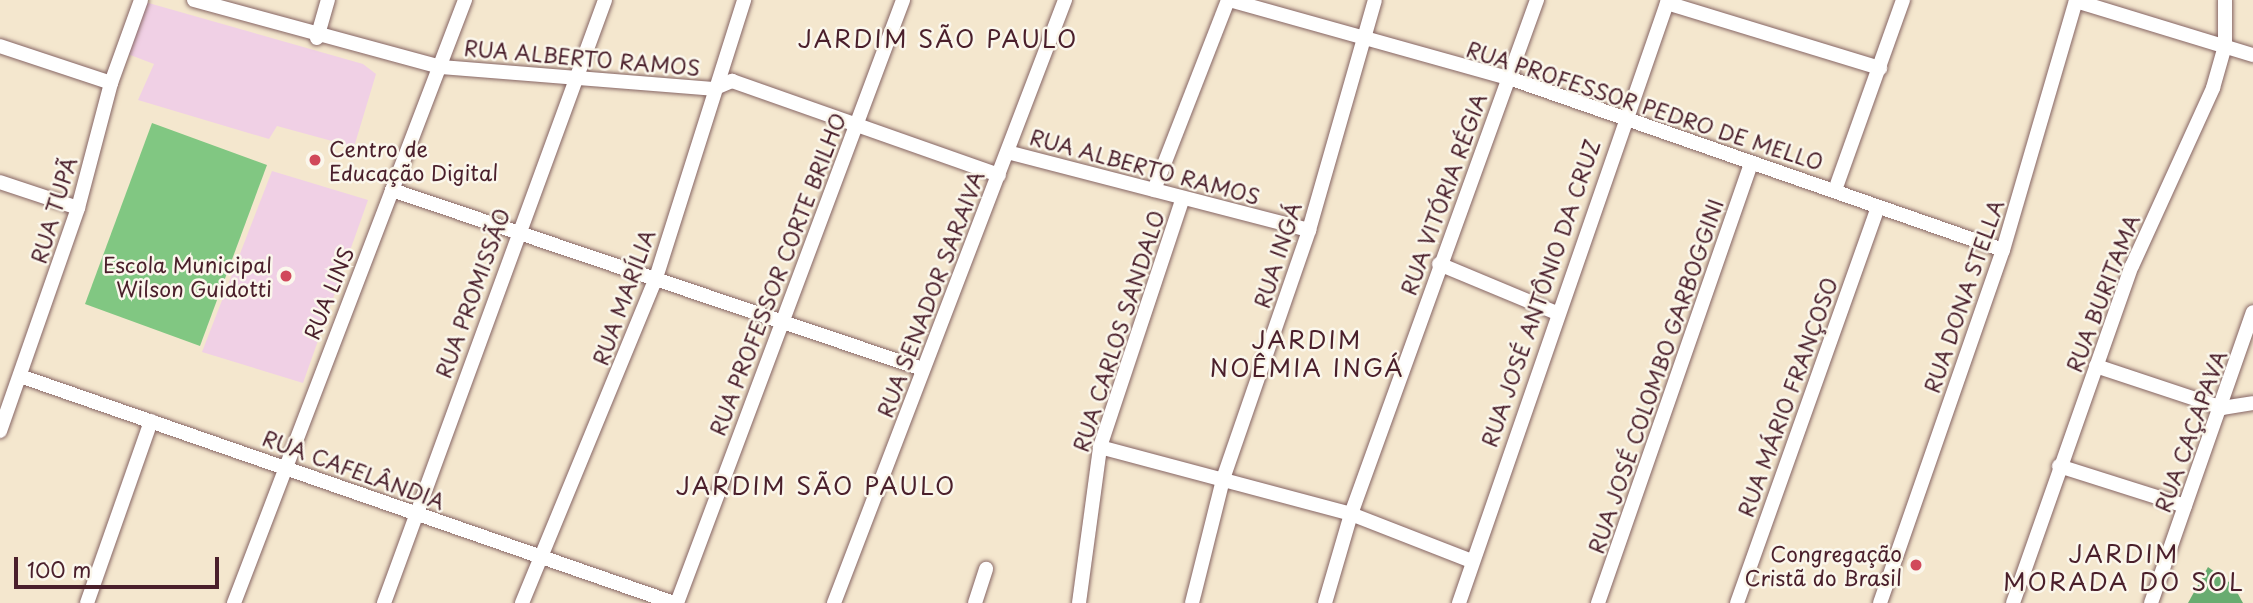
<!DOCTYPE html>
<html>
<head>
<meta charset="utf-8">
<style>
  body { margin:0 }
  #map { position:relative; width:2253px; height:603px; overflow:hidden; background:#f4e7ce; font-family:"Playpen Sans",sans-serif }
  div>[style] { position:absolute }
  .built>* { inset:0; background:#f0d0e5 }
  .green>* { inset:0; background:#81c782 }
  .forest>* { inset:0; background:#68ac70 }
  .roads { filter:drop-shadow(0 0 2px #866564) drop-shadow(0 0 2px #866564) }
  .street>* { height:14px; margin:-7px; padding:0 7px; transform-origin:7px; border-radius:7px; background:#fff }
  .dots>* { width:19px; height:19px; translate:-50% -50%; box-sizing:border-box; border:4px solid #fbf7ec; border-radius:50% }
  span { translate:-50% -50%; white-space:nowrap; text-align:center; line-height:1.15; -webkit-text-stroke:5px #fbf7ec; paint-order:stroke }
  .street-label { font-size:21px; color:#4a1f2b }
  .poi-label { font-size:21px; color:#4a1f2b }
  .left { translate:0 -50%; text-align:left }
  .right { translate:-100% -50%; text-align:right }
  .quarter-label { font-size:24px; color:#4a1f2b; letter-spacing:2px }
  .scale { position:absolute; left:14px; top:557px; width:205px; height:32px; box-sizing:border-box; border:4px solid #4a1f2b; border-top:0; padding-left:9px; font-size:21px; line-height:24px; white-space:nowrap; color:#4a1f2b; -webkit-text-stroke:5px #fbf7ec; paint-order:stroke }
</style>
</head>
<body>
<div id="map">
  <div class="built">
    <i style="clip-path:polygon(145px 2px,363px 64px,376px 74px,354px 147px,277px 126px,269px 139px,138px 100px,154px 64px,125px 53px)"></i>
    <i style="clip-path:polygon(272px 171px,368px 200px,303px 383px,202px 352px)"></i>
  </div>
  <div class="green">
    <i style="clip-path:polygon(152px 123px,267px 165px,200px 346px,85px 304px)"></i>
  </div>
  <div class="forest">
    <i style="clip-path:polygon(2208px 567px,2233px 585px,2243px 603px,2188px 603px)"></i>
  </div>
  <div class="roads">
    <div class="street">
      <i style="left:194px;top:0;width:256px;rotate:15.2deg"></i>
      <i style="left:441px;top:67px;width:273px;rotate:4.6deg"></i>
      <i style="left:713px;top:89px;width:21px;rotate:-23deg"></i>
      <i style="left:732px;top:81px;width:283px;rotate:19.4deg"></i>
      <i style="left:1229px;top:0;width:291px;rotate:15.6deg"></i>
      <i style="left:1509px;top:78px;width:523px;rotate:19.2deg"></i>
      <i style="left:2076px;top:1px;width:185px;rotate:17deg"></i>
      <i style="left:1667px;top:3px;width:223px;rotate:17deg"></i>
      <i style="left:317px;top:38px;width:40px;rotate:-74deg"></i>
      <i style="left:0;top:46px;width:117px;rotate:18.4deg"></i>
      <i style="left:1011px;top:153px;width:308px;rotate:14.5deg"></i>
      <i style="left:0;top:182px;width:82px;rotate:18.4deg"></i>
      <i style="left:392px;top:190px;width:559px;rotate:18.66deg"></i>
      <i style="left:1154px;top:190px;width:204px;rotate:-68.7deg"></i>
      <i style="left:1835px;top:190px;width:202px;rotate:-70.3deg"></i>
      <i style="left:1439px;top:264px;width:128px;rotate:22.6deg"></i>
      <i style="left:2096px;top:366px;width:133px;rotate:18.4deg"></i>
      <i style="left:2222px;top:408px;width:31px;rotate:-9deg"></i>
      <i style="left:20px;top:376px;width:692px;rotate:19.14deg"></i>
      <i style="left:0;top:431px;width:236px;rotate:-70.7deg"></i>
      <i style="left:78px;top:208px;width:129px;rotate:-75.2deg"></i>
      <i style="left:111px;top:83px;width:88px;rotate:-70.1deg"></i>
      <i style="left:1100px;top:447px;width:260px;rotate:14.9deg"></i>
      <i style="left:1351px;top:514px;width:127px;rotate:21.3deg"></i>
      <i style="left:2059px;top:466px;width:132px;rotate:17.6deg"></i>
      <i style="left:87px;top:603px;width:193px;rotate:-70.6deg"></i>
      <i style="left:234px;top:603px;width:646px;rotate:-69.04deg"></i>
      <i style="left:384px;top:603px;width:642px;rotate:-69.87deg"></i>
      <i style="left:522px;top:603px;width:348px;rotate:-67.6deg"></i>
      <i style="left:655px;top:281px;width:295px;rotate:-72.4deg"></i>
      <i style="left:677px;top:603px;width:644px;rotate:-69.45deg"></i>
      <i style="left:834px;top:603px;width:646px;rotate:-69.04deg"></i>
      <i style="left:975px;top:603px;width:36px;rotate:-72deg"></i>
      <i style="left:1079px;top:603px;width:157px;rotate:-82.3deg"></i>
      <i style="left:1100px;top:447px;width:262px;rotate:-71.6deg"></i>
      <i style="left:1192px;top:603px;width:131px;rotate:-75.9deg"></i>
      <i style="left:1224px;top:476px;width:260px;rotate:-70.9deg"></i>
      <i style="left:1309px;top:230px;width:239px;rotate:-74deg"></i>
      <i style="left:1325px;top:603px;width:93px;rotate:-73.7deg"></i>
      <i style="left:1351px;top:514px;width:547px;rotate:-70.11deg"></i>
      <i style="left:1459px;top:603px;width:638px;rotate:-70.88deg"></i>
      <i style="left:1598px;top:603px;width:465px;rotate:-70.8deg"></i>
      <i style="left:1737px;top:603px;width:420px;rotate:-70.4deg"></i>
      <i style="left:1880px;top:603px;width:374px;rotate:-70.8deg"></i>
      <i style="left:2003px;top:250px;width:260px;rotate:-73.7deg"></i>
      <i style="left:2013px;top:603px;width:357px;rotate:-70.6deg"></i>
      <i style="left:2132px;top:266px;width:196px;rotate:-65.5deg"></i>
      <i style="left:2213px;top:88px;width:44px;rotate:-74.1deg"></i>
      <i style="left:2225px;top:46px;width:46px;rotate:-90deg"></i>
      <i style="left:2151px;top:603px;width:308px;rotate:-70.7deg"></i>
    </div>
  </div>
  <div class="dots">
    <i style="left:315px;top:160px;background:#d1495b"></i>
    <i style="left:286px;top:276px;background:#d1495b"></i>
    <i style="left:1916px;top:565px;background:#d1495b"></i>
  </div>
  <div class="street-label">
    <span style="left:582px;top:57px;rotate:5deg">RUA ALBERTO RAMOS</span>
    <span style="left:1645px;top:105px;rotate:18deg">RUA PROFESSOR PEDRO DE MELLO</span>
    <span style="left:1145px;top:166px;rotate:15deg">RUA ALBERTO RAMOS</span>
    <span style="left:1443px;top:194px;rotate:-70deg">RUA VITÓRIA RÉGIA</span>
    <span style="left:53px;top:210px;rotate:-73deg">RUA TUPÃ</span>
    <span style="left:1277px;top:255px;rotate:-72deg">RUA INGÁ</span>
    <span style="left:777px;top:274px;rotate:-69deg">RUA PROFESSOR CORTE BRILHO</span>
    <span style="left:328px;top:293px;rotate:-68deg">RUA LINS</span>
    <span style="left:472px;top:293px;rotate:-70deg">RUA PROMISSÃO</span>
    <span style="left:1540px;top:293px;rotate:-71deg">RUA JOSÉ ANTÔNIO DA CRUZ</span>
    <span style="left:2102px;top:293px;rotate:-69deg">RUA BURITAMA</span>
    <span style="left:930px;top:294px;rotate:-69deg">RUA SENADOR SARAIVA</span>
    <span style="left:1963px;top:296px;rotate:-71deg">RUA DONA STELLA</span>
    <span style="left:623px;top:297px;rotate:-70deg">RUA MARÍLIA</span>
    <span style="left:1118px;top:331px;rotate:-72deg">RUA CARLOS SANDALO</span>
    <span style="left:1655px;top:376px;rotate:-71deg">RUA JOSÉ COLOMBO GARBOGGINI</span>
    <span style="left:1787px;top:397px;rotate:-70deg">RUA MÁRIO FRANÇOSO</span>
    <span style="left:2190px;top:431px;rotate:-70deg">RUA CAÇAPAVA</span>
    <span style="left:354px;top:469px;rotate:20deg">RUA CAFELÂNDIA</span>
  </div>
  <div class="poi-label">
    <span class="left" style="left:329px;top:160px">Centro de<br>Educação Digital</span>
    <span class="right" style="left:272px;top:276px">Escola Municipal<br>Wilson Guidotti</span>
    <span class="right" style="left:1902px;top:565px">Congregação<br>Cristã do Brasil</span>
  </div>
  <div class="quarter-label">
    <span style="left:938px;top:39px">JARDIM SÃO PAULO</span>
    <span style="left:1307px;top:354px">JARDIM<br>NOÊMIA INGÁ</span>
    <span style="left:816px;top:486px">JARDIM SÃO PAULO</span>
    <span style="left:2124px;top:568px">JARDIM<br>MORADA DO SOL</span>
  </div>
  <div class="scale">100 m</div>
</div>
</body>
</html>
